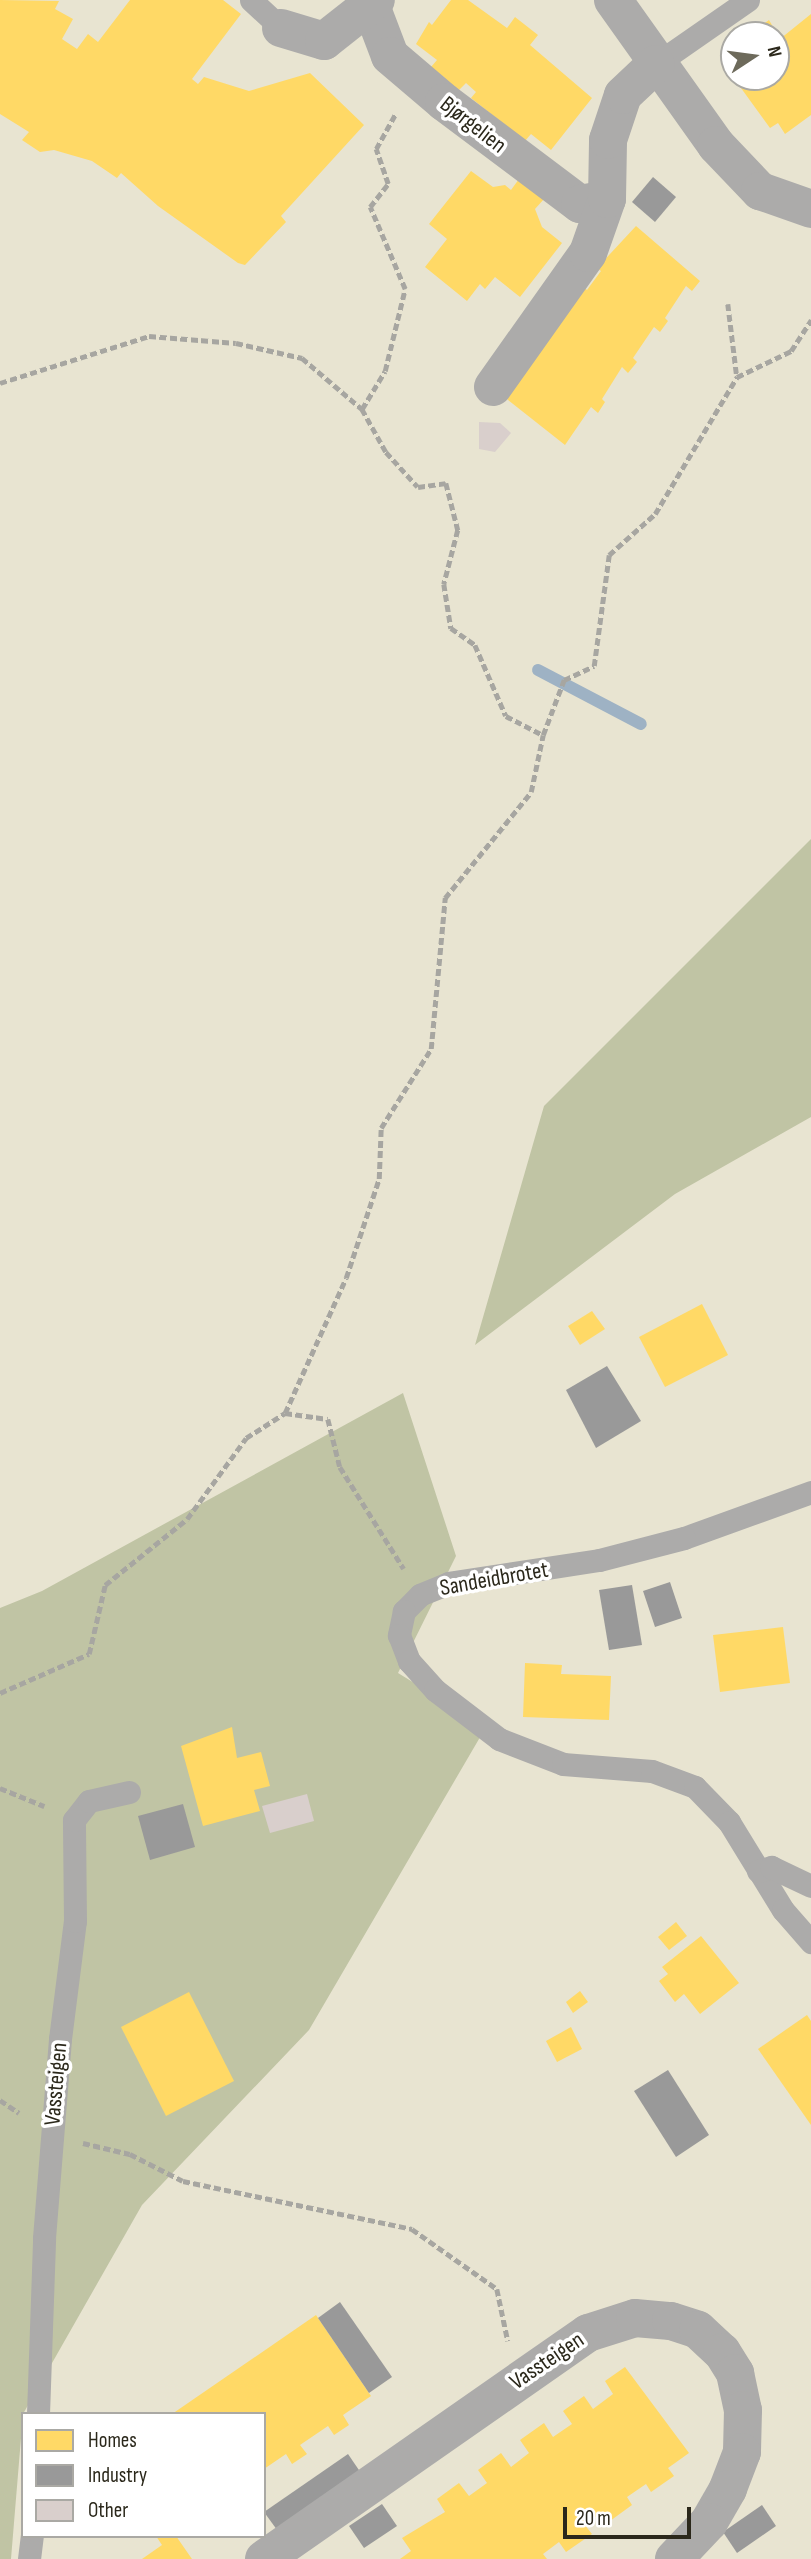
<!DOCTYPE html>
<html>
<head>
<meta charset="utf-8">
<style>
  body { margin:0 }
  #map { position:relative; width:811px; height:2559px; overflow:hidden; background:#e8e4d1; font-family:"Sofia Sans Condensed",sans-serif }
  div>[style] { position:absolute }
  .forest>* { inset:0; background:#c0c4a4 }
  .homes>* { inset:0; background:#ffd966 }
  .industry>* { inset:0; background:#999 }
  .stream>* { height:12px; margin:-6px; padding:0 6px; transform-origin:6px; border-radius:6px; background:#9eb2c4 }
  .building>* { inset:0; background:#d9cfcc }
  .path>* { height:4.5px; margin-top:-2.25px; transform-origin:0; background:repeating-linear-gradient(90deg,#a7a6a1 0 7px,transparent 0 10.5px) }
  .lane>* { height:23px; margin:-11.5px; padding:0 11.5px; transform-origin:11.5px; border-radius:11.5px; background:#acabaa }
  .street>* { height:38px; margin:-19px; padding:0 19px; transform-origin:19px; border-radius:19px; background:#acabaa }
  span { translate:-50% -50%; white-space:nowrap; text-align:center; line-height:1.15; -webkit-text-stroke:7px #fff; paint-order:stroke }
  .street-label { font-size:23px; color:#2b281b }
  .legend { position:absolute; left:21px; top:2412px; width:245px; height:126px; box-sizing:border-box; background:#fff; border:2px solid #aaa9a4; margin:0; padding:9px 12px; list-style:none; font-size:21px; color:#2b281b }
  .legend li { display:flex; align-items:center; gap:14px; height:35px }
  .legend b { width:35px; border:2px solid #aaa9a4 }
  .north { position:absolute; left:720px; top:21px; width:70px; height:70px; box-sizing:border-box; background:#fff; border:2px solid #aaa9a4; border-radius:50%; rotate:77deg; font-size:19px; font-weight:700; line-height:28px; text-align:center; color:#2b281b }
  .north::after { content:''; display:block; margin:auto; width:24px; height:32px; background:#6d6a5b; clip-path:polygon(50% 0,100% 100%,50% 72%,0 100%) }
  .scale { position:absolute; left:563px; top:2507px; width:128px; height:32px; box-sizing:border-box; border:4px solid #2b281b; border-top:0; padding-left:9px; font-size:21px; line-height:24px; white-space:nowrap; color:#2b281b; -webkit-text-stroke:5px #fff; paint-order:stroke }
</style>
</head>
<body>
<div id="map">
  <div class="forest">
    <i style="clip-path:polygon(811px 839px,811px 1117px,675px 1194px,475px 1345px,544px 1106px)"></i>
    <i style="clip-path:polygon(403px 1393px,456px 1556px,398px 1673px,486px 1727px,309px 2030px,142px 2205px,23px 2414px,11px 2559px,0 2559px,0 1608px,42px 1591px)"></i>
  </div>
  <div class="homes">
    <i style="clip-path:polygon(0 0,59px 1px,55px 9px,73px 19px,62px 39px,77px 49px,88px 34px,98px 42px,130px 0,223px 0,241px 14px,192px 79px,198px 84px,204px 77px,249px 91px,310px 73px,364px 125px,281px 216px,286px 222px,245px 265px,238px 263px,158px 206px,121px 173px,117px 178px,92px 161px,54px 150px,40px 152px,22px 140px,29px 132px,0 114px)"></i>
    <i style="clip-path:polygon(451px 0,468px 0,507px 28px,515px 17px,538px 35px,530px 45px,592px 98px,551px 150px,531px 134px,525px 141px,471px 98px,476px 92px,466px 83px,454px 95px,440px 84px,445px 78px,431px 67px,437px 60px,416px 44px,429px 22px,432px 25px)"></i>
    <i style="clip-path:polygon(811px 14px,811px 115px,785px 134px,778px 123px,770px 128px,733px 77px,776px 77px,776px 35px,759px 35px,755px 30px,769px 20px,780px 39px)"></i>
    <i style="clip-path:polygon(471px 171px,493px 187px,505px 185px,511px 190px,519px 179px,544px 199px,535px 209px,542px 227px,562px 243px,520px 297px,495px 277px,485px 289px,480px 284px,467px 301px,425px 267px,447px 239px,429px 224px)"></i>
    <i style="clip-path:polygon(636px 226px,700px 281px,692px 291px,686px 286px,665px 318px,668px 321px,660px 332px,654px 327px,633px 358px,637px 362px,628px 373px,622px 367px,602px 399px,605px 402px,598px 413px,591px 407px,565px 445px,503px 396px,582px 286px,587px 290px,601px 271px,597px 268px)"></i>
    <i style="clip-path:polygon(702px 1304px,728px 1355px,665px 1387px,639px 1337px)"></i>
    <i style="clip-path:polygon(592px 1311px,605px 1329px,580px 1345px,568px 1326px)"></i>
    <i style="clip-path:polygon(783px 1627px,790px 1683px,720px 1692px,713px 1635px)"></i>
    <i style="clip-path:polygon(525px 1663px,562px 1665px,561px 1674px,611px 1676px,609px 1720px,523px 1717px)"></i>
    <i style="clip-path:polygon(232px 1727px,237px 1758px,261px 1752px,270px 1786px,254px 1790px,260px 1811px,203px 1826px,181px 1746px)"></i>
    <i style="clip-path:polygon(676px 1922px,687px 1936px,669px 1950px,658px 1937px)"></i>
    <i style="clip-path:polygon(701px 1936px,739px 1983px,700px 2014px,684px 1994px,675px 2002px,659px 1981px,668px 1974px,662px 1967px)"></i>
    <i style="clip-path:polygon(580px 1991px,588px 2002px,573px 2013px,566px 2002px)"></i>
    <i style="clip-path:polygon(189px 1992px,234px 2081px,166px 2116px,121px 2027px)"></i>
    <i style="clip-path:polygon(807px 2015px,811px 2021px,811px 2125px,758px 2049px)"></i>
    <i style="clip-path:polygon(571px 2027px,582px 2049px,557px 2062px,546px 2041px)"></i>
    <i style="clip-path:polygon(316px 2315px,371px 2396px,343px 2415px,349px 2425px,334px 2435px,328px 2426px,300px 2445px,307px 2454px,292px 2464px,286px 2454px,264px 2469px,264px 2414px,172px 2414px)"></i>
    <i style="clip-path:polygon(625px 2367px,689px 2453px,668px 2468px,674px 2476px,651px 2492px,646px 2484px,627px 2497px,632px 2505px,610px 2521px,603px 2512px,584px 2524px,592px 2534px,566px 2552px,559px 2542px,543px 2554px,547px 2559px,400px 2559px,411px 2551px,402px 2538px,445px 2512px,437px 2499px,459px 2483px,469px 2496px,487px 2483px,478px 2470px,501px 2453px,511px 2467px,529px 2453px,520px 2440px,544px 2423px,553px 2437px,572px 2424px,563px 2411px,584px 2396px,593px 2409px,613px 2394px,605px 2381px)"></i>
    <i style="clip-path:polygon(156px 2536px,176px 2536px,192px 2559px,142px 2559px,162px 2545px)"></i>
  </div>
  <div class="industry">
    <i style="clip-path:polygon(653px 177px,676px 197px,655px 222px,632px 202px)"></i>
    <i style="clip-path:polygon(607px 1366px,641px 1421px,596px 1448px,566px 1390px)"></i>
    <i style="clip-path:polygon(670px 1582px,682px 1618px,655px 1627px,643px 1591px)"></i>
    <i style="clip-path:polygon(632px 1585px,642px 1645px,609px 1650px,599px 1590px)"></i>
    <i style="clip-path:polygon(183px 1804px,195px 1847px,150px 1860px,138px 1816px)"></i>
    <i style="clip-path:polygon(668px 2070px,709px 2135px,676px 2157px,634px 2091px)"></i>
    <i style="clip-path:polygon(340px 2302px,392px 2377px,369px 2393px,318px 2318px)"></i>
    <i style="clip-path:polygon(348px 2454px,363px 2476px,280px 2534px,264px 2512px)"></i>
    <i style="clip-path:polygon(382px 2504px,397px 2526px,364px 2548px,349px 2526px)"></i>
    <i style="clip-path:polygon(762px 2505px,776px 2526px,737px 2553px,723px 2532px)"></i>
  </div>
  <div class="stream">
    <i style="left:538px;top:670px;width:116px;rotate:27.7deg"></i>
  </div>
  <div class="building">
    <i style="clip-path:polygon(479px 422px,500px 423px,511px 433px,495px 452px,479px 449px)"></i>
    <i style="clip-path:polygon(307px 1794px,314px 1821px,270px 1833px,262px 1806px)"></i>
  </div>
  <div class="path">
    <i style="left:728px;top:304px;width:74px;rotate:83deg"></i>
    <i style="left:0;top:383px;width:156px;rotate:-17.5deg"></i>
    <i style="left:149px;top:336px;width:87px;rotate:4.6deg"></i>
    <i style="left:236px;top:343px;width:68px;rotate:12.8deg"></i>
    <i style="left:302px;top:358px;width:79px;rotate:40.4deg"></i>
    <i style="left:362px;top:409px;width:49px;rotate:60.8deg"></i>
    <i style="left:386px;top:452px;width:47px;rotate:47.6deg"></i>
    <i style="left:418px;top:487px;width:28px;rotate:-8deg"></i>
    <i style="left:446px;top:483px;width:49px;rotate:75.7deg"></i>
    <i style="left:458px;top:530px;width:56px;rotate:104.5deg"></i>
    <i style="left:444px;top:584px;width:45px;rotate:81deg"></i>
    <i style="left:451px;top:628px;width:29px;rotate:35deg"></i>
    <i style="left:475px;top:645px;width:77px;rotate:66.4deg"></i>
    <i style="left:506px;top:716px;width:42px;rotate:27.2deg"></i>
    <i style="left:362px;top:409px;width:44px;rotate:-58.8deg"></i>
    <i style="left:385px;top:371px;width:84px;rotate:-76.3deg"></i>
    <i style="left:405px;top:289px;width:89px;rotate:-113.1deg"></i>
    <i style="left:370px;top:207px;width:29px;rotate:-52deg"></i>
    <i style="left:388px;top:184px;width:37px;rotate:-109deg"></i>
    <i style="left:376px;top:149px;width:39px;rotate:-61deg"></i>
    <i style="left:285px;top:1413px;width:43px;rotate:7.9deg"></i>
    <i style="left:328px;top:1419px;width:49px;rotate:76deg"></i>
    <i style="left:340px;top:1467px;width:120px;rotate:57.9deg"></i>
    <i style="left:0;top:1693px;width:97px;rotate:-23.7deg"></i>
    <i style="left:89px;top:1654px;width:71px;rotate:-76.9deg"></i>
    <i style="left:105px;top:1585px;width:105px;rotate:-38.8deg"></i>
    <i style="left:187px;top:1519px;width:100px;rotate:-53.9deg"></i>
    <i style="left:246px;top:1438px;width:46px;rotate:-32.7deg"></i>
    <i style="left:285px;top:1413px;width:148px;rotate:-65.7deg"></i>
    <i style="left:346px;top:1278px;width:104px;rotate:-71.6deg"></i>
    <i style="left:379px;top:1179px;width:51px;rotate:-87.8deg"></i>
    <i style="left:381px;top:1128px;width:93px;rotate:-57.7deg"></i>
    <i style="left:431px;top:1049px;width:152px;rotate:-84.7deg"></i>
    <i style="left:445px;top:898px;width:136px;rotate:-50.9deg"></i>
    <i style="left:531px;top:792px;width:58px;rotate:-78.1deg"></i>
    <i style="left:543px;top:735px;width:59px;rotate:-69.1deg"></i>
    <i style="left:564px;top:680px;width:33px;rotate:-25deg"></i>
    <i style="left:594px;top:666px;width:112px;rotate:-82.3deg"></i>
    <i style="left:609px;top:555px;width:62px;rotate:-41.7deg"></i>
    <i style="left:655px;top:514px;width:160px;rotate:-59.1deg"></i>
    <i style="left:737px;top:377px;width:60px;rotate:-25.7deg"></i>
    <i style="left:791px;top:351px;width:37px;rotate:-57deg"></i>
    <i style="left:0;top:1788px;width:48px;rotate:22.2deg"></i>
    <i style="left:0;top:2100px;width:23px;rotate:34deg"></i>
    <i style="left:83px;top:2143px;width:48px;rotate:13.2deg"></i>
    <i style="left:130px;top:2154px;width:59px;rotate:27deg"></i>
    <i style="left:183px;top:2181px;width:234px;rotate:11.8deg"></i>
    <i style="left:412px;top:2229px;width:104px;rotate:35.2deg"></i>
    <i style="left:497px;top:2289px;width:53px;rotate:78.1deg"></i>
  </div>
  <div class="lane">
    <i style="left:251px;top:0;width:41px;rotate:43deg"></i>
    <i style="left:656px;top:64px;width:112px;rotate:-34.8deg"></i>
    <i style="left:811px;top:1492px;width:135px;rotate:160.1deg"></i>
    <i style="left:684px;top:1538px;width:88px;rotate:165.5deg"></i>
    <i style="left:599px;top:1560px;width:152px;rotate:171.3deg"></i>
    <i style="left:449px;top:1583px;width:31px;rotate:158deg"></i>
    <i style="left:420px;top:1595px;width:23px;rotate:135deg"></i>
    <i style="left:404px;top:1611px;width:25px;rotate:102deg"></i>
    <i style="left:399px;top:1635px;width:28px;rotate:69deg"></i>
    <i style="left:409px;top:1661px;width:39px;rotate:48deg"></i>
    <i style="left:435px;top:1690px;width:81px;rotate:37.4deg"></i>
    <i style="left:499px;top:1739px;width:69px;rotate:21.3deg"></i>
    <i style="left:563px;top:1764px;width:89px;rotate:4.5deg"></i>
    <i style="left:652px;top:1771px;width:46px;rotate:20.4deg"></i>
    <i style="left:695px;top:1787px;width:49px;rotate:45.8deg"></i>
    <i style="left:729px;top:1822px;width:103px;rotate:58.5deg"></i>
    <i style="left:783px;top:1910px;width:43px;rotate:48.8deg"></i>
    <i style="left:758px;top:1871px;width:14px;rotate:-17deg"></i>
    <i style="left:771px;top:1867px;width:44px;rotate:25.4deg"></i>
    <i style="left:38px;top:2414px;width:176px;rotate:-88deg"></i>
    <i style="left:44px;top:2238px;width:200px;rotate:-85.4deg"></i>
    <i style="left:60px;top:2039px;width:119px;rotate:-82.8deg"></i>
    <i style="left:75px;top:1921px;width:101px;rotate:-90.6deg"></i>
    <i style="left:74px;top:1820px;width:24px;rotate:-52deg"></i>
    <i style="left:89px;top:1801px;width:41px;rotate:-12.7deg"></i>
    <i style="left:29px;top:2559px;width:23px;rotate:-83deg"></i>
  </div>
  <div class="street">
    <i style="left:613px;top:0;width:178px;rotate:54.6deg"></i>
    <i style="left:716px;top:145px;width:64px;rotate:46.3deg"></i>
    <i style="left:760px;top:191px;width:54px;rotate:19.4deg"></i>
    <i style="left:371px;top:6px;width:53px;rotate:69.2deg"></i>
    <i style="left:390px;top:56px;width:71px;rotate:40.4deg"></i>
    <i style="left:444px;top:102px;width:170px;rotate:36.9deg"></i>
    <i style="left:580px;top:204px;width:27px;rotate:-10deg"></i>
    <i style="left:281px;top:28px;width:45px;rotate:16.8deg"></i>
    <i style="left:324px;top:41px;width:66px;rotate:-38.3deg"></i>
    <i style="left:493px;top:387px;width:164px;rotate:-54.7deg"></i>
    <i style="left:588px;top:253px;width:57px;rotate:-70.6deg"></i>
    <i style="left:607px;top:199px;width:59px;rotate:-89deg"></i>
    <i style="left:608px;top:140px;width:47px;rotate:-71.6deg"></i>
    <i style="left:623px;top:95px;width:45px;rotate:-43.2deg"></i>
    <i style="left:264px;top:2559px;width:395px;rotate:-34.9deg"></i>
    <i style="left:588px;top:2333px;width:49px;rotate:-17.7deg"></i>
    <i style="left:635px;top:2318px;width:36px;rotate:5deg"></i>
    <i style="left:671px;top:2321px;width:28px;rotate:18deg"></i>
    <i style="left:698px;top:2330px;width:33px;rotate:43deg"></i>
    <i style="left:722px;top:2352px;width:25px;rotate:58deg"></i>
    <i style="left:735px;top:2373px;width:38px;rotate:78deg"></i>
    <i style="left:743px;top:2410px;width:42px;rotate:91.4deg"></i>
    <i style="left:742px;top:2452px;width:40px;rotate:111deg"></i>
    <i style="left:728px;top:2489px;width:38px;rotate:120deg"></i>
    <i style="left:709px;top:2522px;width:51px;rotate:133.4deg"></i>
  </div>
  <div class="street-label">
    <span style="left:473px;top:125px;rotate:38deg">Bjørgelien</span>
    <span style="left:494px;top:1579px;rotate:-10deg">Sandeidbrotet</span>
    <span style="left:56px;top:2084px;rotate:-85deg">Vassteigen</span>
    <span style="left:547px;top:2361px;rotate:-34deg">Vassteigen</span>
  </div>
  <ul class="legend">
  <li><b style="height:19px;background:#ffd966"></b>Homes</li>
  <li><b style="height:19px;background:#999"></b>Industry</li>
  <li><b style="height:19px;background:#d9cfcc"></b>Other</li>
  </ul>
  <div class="north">N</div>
  <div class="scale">20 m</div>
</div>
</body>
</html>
